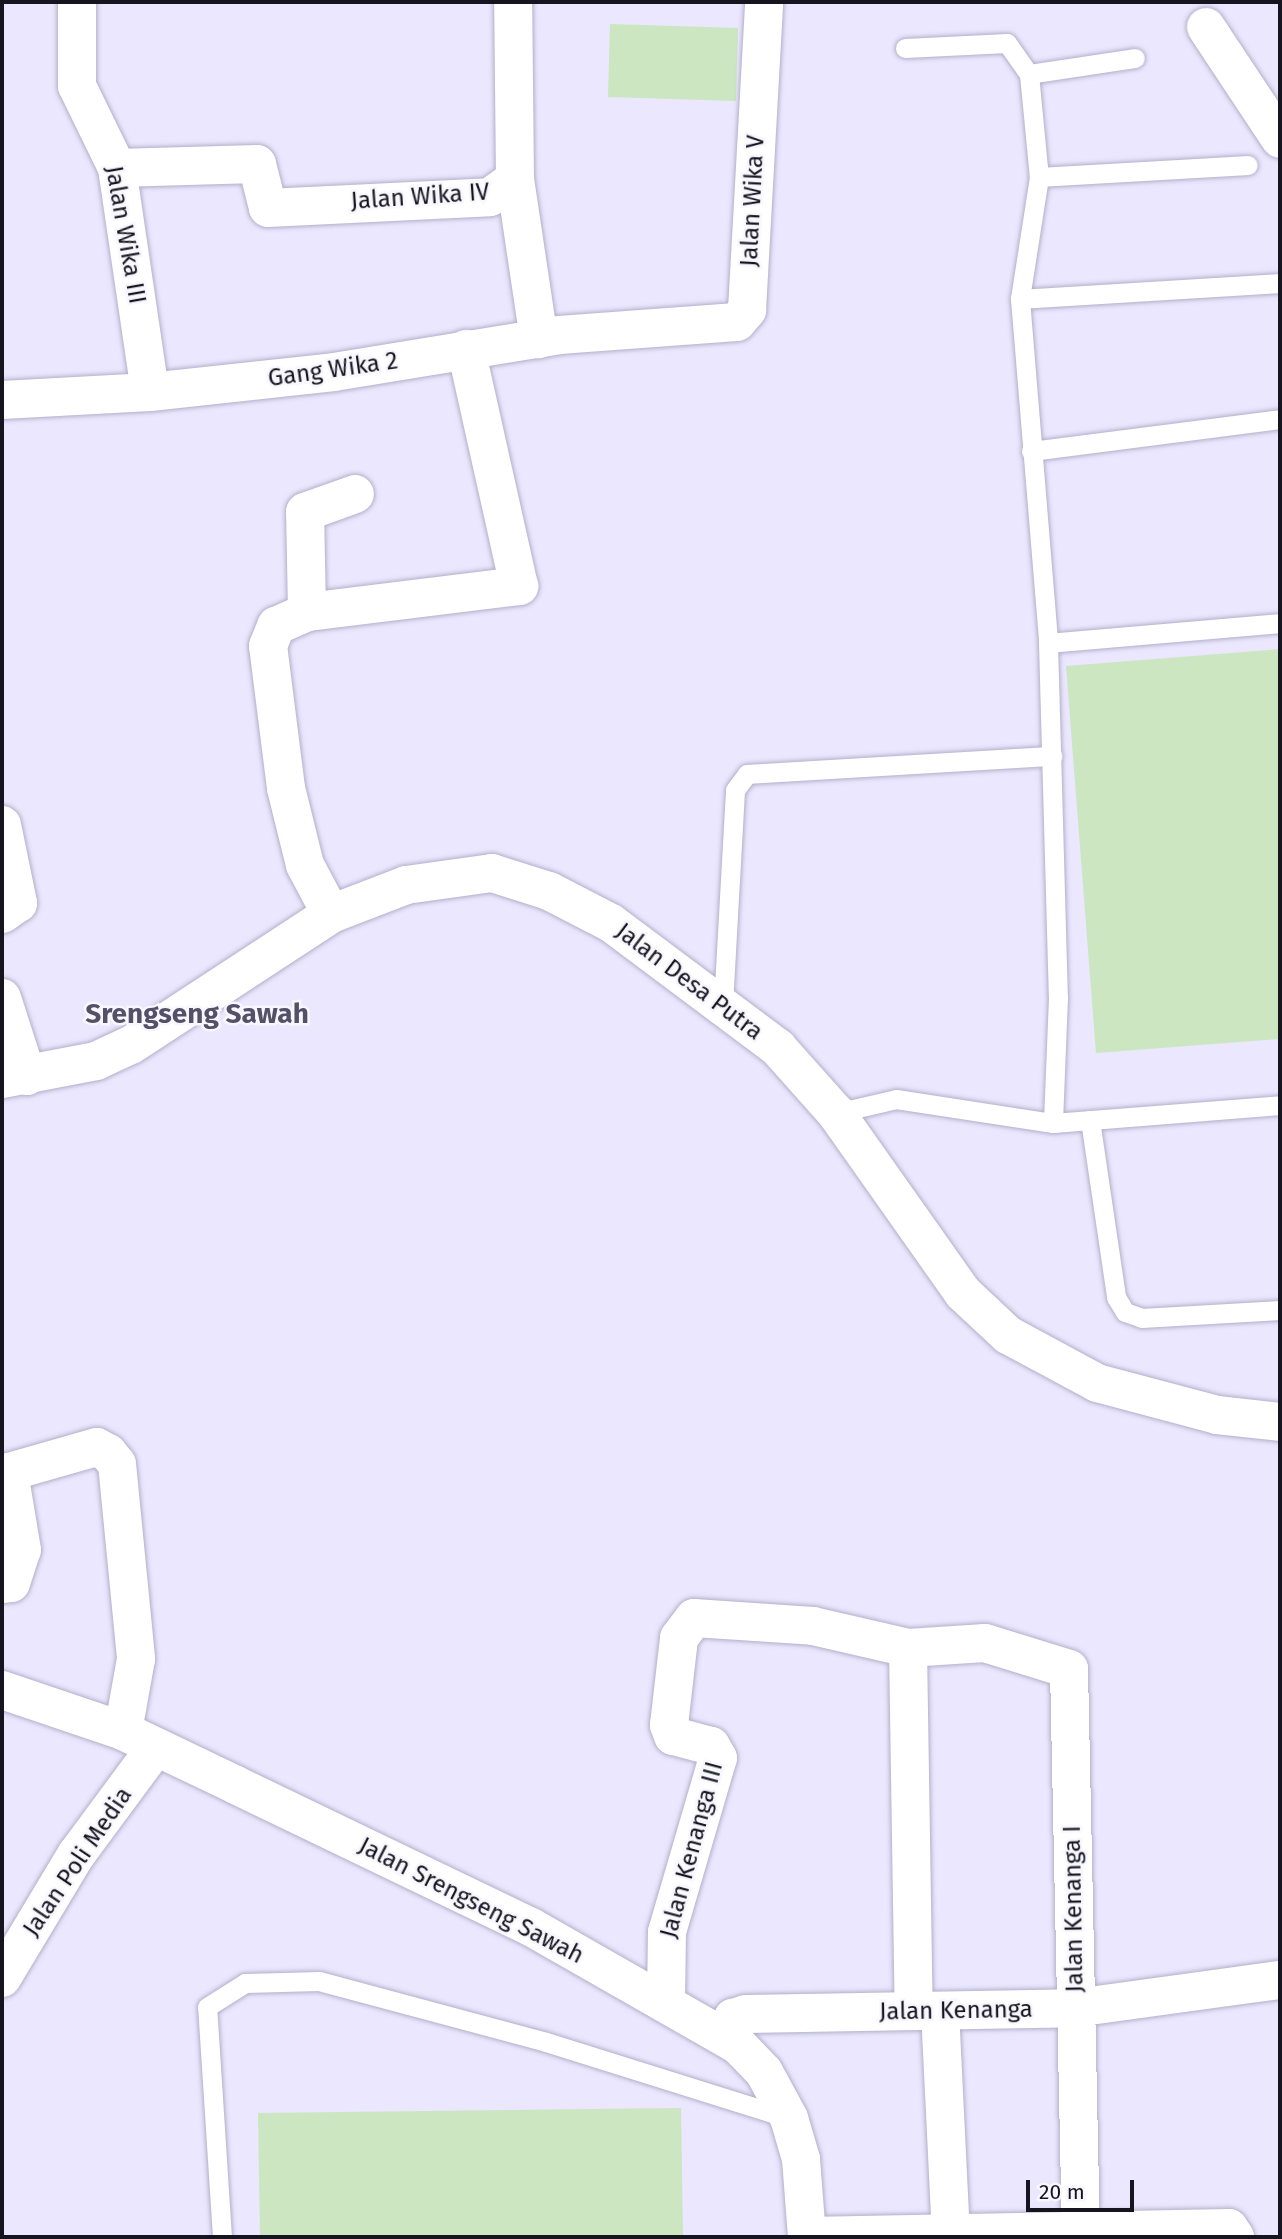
<!DOCTYPE html>
<html>
<head>
<meta charset="utf-8">
<style>
  body { margin:0 }
  #map { position:relative; width:1282px; height:2239px; overflow:hidden; background:#eae7fe; font-family:"Fira Sans",sans-serif }
  div>[style] { position:absolute }
  .green>* { inset:0; background:#cbe6c1 }
  .roads { filter:drop-shadow(0 0 2px #b3afca) drop-shadow(0 0 2px #b3afca) }
  .service>* { height:19px; margin:-9.5px; padding:0 9.5px; transform-origin:9.5px; border-radius:9.5px; background:#fff }
  .minor>* { height:38px; margin:-19px; padding:0 19px; transform-origin:19px; border-radius:19px; background:#fff }
  .tertiary>* { height:38px; margin:-19px; padding:0 19px; transform-origin:19px; border-radius:19px; background:#fff }
  span { translate:-50% -50%; white-space:nowrap; text-align:center; line-height:1.15; -webkit-text-stroke:5px #f7f7fd; paint-order:stroke }
  .street-label { font-size:24px; color:#16151f }
  .quarter-label { font-size:28px; color:#545067; font-weight:700 }
  .frame { position:absolute; inset:0; border:4px solid #16151f; pointer-events:none }
  .scale { position:absolute; left:1026px; top:2180px; width:108px; height:32px; box-sizing:border-box; border:4px solid #16151f; border-top:0; padding-left:9px; font-size:21px; line-height:24px; white-space:nowrap; color:#16151f; -webkit-text-stroke:5px #f7f7fd; paint-order:stroke }
</style>
</head>
<body>
<div id="map">
  <div class="green">
    <i style="clip-path:polygon(610px 24px,738px 28px,736px 101px,608px 97px)"></i>
    <i style="clip-path:polygon(1280px 649px,1280px 1039px,1096px 1053px,1066px 666px)"></i>
    <i style="clip-path:polygon(681px 2108px,683px 2237px,260px 2237px,258px 2113px)"></i>
  </div>
  <div class="roads">
    <div class="service">
      <i style="left:905px;top:48px;width:102px;rotate:-2.8deg"></i>
      <i style="left:1007px;top:43px;width:38px;rotate:55deg"></i>
      <i style="left:1029px;top:74px;width:103px;rotate:84.5deg"></i>
      <i style="left:1039px;top:177px;width:123px;rotate:98.9deg"></i>
      <i style="left:1020px;top:299px;width:345px;rotate:85.3deg"></i>
      <i style="left:1048px;top:643px;width:233px;rotate:-4.9deg"></i>
      <i style="left:1029px;top:74px;width:107px;rotate:-8.6deg"></i>
      <i style="left:1039px;top:177px;width:209px;rotate:-3.3deg"></i>
      <i style="left:1020px;top:299px;width:260px;rotate:-3.5deg"></i>
      <i style="left:1031px;top:451px;width:251px;rotate:-7.3deg"></i>
      <i style="left:1048px;top:643px;width:354px;rotate:88.4deg"></i>
      <i style="left:1058px;top:997px;width:126px;rotate:92.3deg"></i>
      <i style="left:723px;top:1005px;width:215px;rotate:-86.8deg"></i>
      <i style="left:735px;top:790px;width:20px;rotate:-53deg"></i>
      <i style="left:747px;top:774px;width:306px;rotate:-3.4deg"></i>
      <i style="left:836px;top:1113px;width:62px;rotate:-13.1deg"></i>
      <i style="left:896px;top:1099px;width:159px;rotate:8.7deg"></i>
      <i style="left:1053px;top:1123px;width:228px;rotate:-4.5deg"></i>
      <i style="left:1090px;top:1120px;width:179px;rotate:81.6deg"></i>
      <i style="left:1116px;top:1297px;width:17px;rotate:59deg"></i>
      <i style="left:1125px;top:1312px;width:18px;rotate:19deg"></i>
      <i style="left:1142px;top:1318px;width:138px;rotate:-3.3deg"></i>
      <i style="left:222px;top:2237px;width:230px;rotate:-93.7deg"></i>
      <i style="left:207px;top:2007px;width:45px;rotate:-32.3deg"></i>
      <i style="left:245px;top:1983px;width:74px;rotate:-1.5deg"></i>
      <i style="left:319px;top:1981px;width:235px;rotate:15deg"></i>
      <i style="left:546px;top:2042px;width:250px;rotate:17.4deg"></i>
    </div>
    <div class="minor">
      <i style="left:77px;top:2px;width:84px;rotate:90deg"></i>
      <i style="left:77px;top:86px;width:91px;rotate:64deg"></i>
      <i style="left:117px;top:168px;width:226px;rotate:81.6deg"></i>
      <i style="left:1206px;top:27px;width:134px;rotate:56.5deg"></i>
      <i style="left:117px;top:168px;width:140px;rotate:-1.6deg"></i>
      <i style="left:257px;top:164px;width:45px;rotate:76deg"></i>
      <i style="left:268px;top:208px;width:222px;rotate:-2.8deg"></i>
      <i style="left:490px;top:197px;width:31px;rotate:-36deg"></i>
      <i style="left:515px;top:179px;width:177px;rotate:-90.6deg"></i>
      <i style="left:515px;top:179px;width:162px;rotate:81.5deg"></i>
      <i style="left:2px;top:400px;width:148px;rotate:-3.1deg"></i>
      <i style="left:150px;top:392px;width:185px;rotate:-6.2deg"></i>
      <i style="left:334px;top:372px;width:228px;rotate:-9.3deg"></i>
      <i style="left:559px;top:335px;width:178px;rotate:-4.2deg"></i>
      <i style="left:737px;top:322px;width:16px;rotate:-50deg"></i>
      <i style="left:747px;top:310px;width:308px;rotate:-86.8deg"></i>
      <i style="left:307px;top:612px;width:100px;rotate:-91.1deg"></i>
      <i style="left:305px;top:512px;width:53px;rotate:-19.8deg"></i>
      <i style="left:2px;top:825px;width:80px;rotate:78.4deg"></i>
      <i style="left:18px;top:903px;width:19px;rotate:145deg"></i>
      <i style="left:331px;top:914px;width:55px;rotate:-118deg"></i>
      <i style="left:305px;top:865px;width:79px;rotate:-103.9deg"></i>
      <i style="left:286px;top:788px;width:143px;rotate:-97.2deg"></i>
      <i style="left:268px;top:646px;width:22px;rotate:-68deg"></i>
      <i style="left:276px;top:626px;width:34px;rotate:-24deg"></i>
      <i style="left:307px;top:612px;width:214px;rotate:-7deg"></i>
      <i style="left:519px;top:586px;width:243px;rotate:-102.6deg"></i>
      <i style="left:2px;top:998px;width:82px;rotate:72.2deg"></i>
      <i style="left:2px;top:1584px;width:9px;rotate:-6deg"></i>
      <i style="left:11px;top:1583px;width:35px;rotate:-72deg"></i>
      <i style="left:22px;top:1550px;width:79px;rotate:-99.5deg"></i>
      <i style="left:9px;top:1472px;width:91px;rotate:-15.9deg"></i>
      <i style="left:97px;top:1447px;width:13px;rotate:29deg"></i>
      <i style="left:108px;top:1453px;width:14px;rotate:51deg"></i>
      <i style="left:117px;top:1464px;width:196px;rotate:84.4deg"></i>
      <i style="left:136px;top:1659px;width:73px;rotate:100.2deg"></i>
      <i style="left:908px;top:1648px;width:363px;rotate:89.1deg"></i>
      <i style="left:2px;top:1978px;width:144px;rotate:-59deg"></i>
      <i style="left:76px;top:1855px;width:134px;rotate:-53.5deg"></i>
      <i style="left:666px;top:2002px;width:70px;rotate:-89.2deg"></i>
      <i style="left:667px;top:1932px;width:181px;rotate:-73.7deg"></i>
      <i style="left:718px;top:1758px;width:14px;rotate:-120deg"></i>
      <i style="left:711px;top:1746px;width:39px;rotate:-165deg"></i>
      <i style="left:673px;top:1736px;width:12px;rotate:-110deg"></i>
      <i style="left:669px;top:1725px;width:88px;rotate:-83.4deg"></i>
      <i style="left:679px;top:1638px;width:25px;rotate:-53deg"></i>
      <i style="left:694px;top:1618px;width:119px;rotate:3.8deg"></i>
      <i style="left:813px;top:1626px;width:98px;rotate:13deg"></i>
      <i style="left:908px;top:1648px;width:77px;rotate:-3.7deg"></i>
      <i style="left:985px;top:1643px;width:88px;rotate:17.2deg"></i>
      <i style="left:1069px;top:1669px;width:568px;rotate:88.79deg"></i>
      <i style="left:940px;top:2011px;width:224px;rotate:87.2deg"></i>
      <i style="left:723px;top:2035px;width:20px;rotate:-60deg"></i>
      <i style="left:733px;top:2018px;width:14px;rotate:-17deg"></i>
      <i style="left:746px;top:2014px;width:329px;rotate:-1deg"></i>
      <i style="left:1075px;top:2008px;width:207px;rotate:-7.8deg"></i>
      <i style="left:807px;top:2236px;width:422px;rotate:-1.1deg"></i>
      <i style="left:1229px;top:2228px;width:11px;rotate:56deg"></i>
    </div>
    <div class="tertiary">
      <i style="left:2px;top:1079px;width:96px;rotate:-10.8deg"></i>
      <i style="left:96px;top:1061px;width:38px;rotate:-25deg"></i>
      <i style="left:131px;top:1045px;width:239px;rotate:-33.2deg"></i>
      <i style="left:331px;top:914px;width:80px;rotate:-21.1deg"></i>
      <i style="left:406px;top:885px;width:87px;rotate:-7.9deg"></i>
      <i style="left:492px;top:873px;width:60px;rotate:17.5deg"></i>
      <i style="left:549px;top:891px;width:70px;rotate:27.3deg"></i>
      <i style="left:611px;top:923px;width:209px;rotate:36.8deg"></i>
      <i style="left:778px;top:1048px;width:87px;rotate:48.3deg"></i>
      <i style="left:836px;top:1113px;width:220px;rotate:54.8deg"></i>
      <i style="left:963px;top:1293px;width:62px;rotate:43deg"></i>
      <i style="left:1008px;top:1335px;width:101px;rotate:28.3deg"></i>
      <i style="left:1097px;top:1383px;width:124px;rotate:14.9deg"></i>
      <i style="left:1217px;top:1415px;width:63px;rotate:6.3deg"></i>
      <i style="left:2px;top:1690px;width:128px;rotate:18.7deg"></i>
      <i style="left:123px;top:1731px;width:125px;rotate:25.5deg"></i>
      <i style="left:236px;top:1785px;width:327px;rotate:25.7deg"></i>
      <i style="left:531px;top:1927px;width:238px;rotate:29.7deg"></i>
      <i style="left:738px;top:2045px;width:37px;rotate:46deg"></i>
      <i style="left:764px;top:2072px;width:52px;rotate:61.5deg"></i>
      <i style="left:789px;top:2118px;width:43px;rotate:73.7deg"></i>
      <i style="left:801px;top:2159px;width:78px;rotate:85.6deg"></i>
    </div>
  </div>
  <div class="street-label">
    <span style="left:420px;top:197px;rotate:-4deg">Jalan Wika IV</span>
    <span style="left:753px;top:201px;rotate:-87deg">Jalan Wika V</span>
    <span style="left:125px;top:235px;rotate:80deg">Jalan Wika III</span>
    <span style="left:333px;top:370px;rotate:-8deg">Gang Wika 2</span>
    <span style="left:689px;top:982px;rotate:37deg">Jalan Desa Putra</span>
    <span style="left:692px;top:1850px;rotate:-75deg">Jalan Kenanga III</span>
    <span style="left:78px;top:1862px;rotate:-56deg">Jalan Poli Media</span>
    <span style="left:471px;top:1901px;rotate:27deg">Jalan Srengseng Sawah</span>
    <span style="left:1074px;top:1909px;rotate:-91deg">Jalan Kenanga I</span>
    <span style="left:956px;top:2011px;rotate:-1deg">Jalan Kenanga</span>
  </div>
  <div class="quarter-label">
    <span style="left:197px;top:1014px">Srengseng Sawah</span>
  </div>
  <div class="frame"></div>
  <div class="scale">20 m</div>
</div>
</body>
</html>
